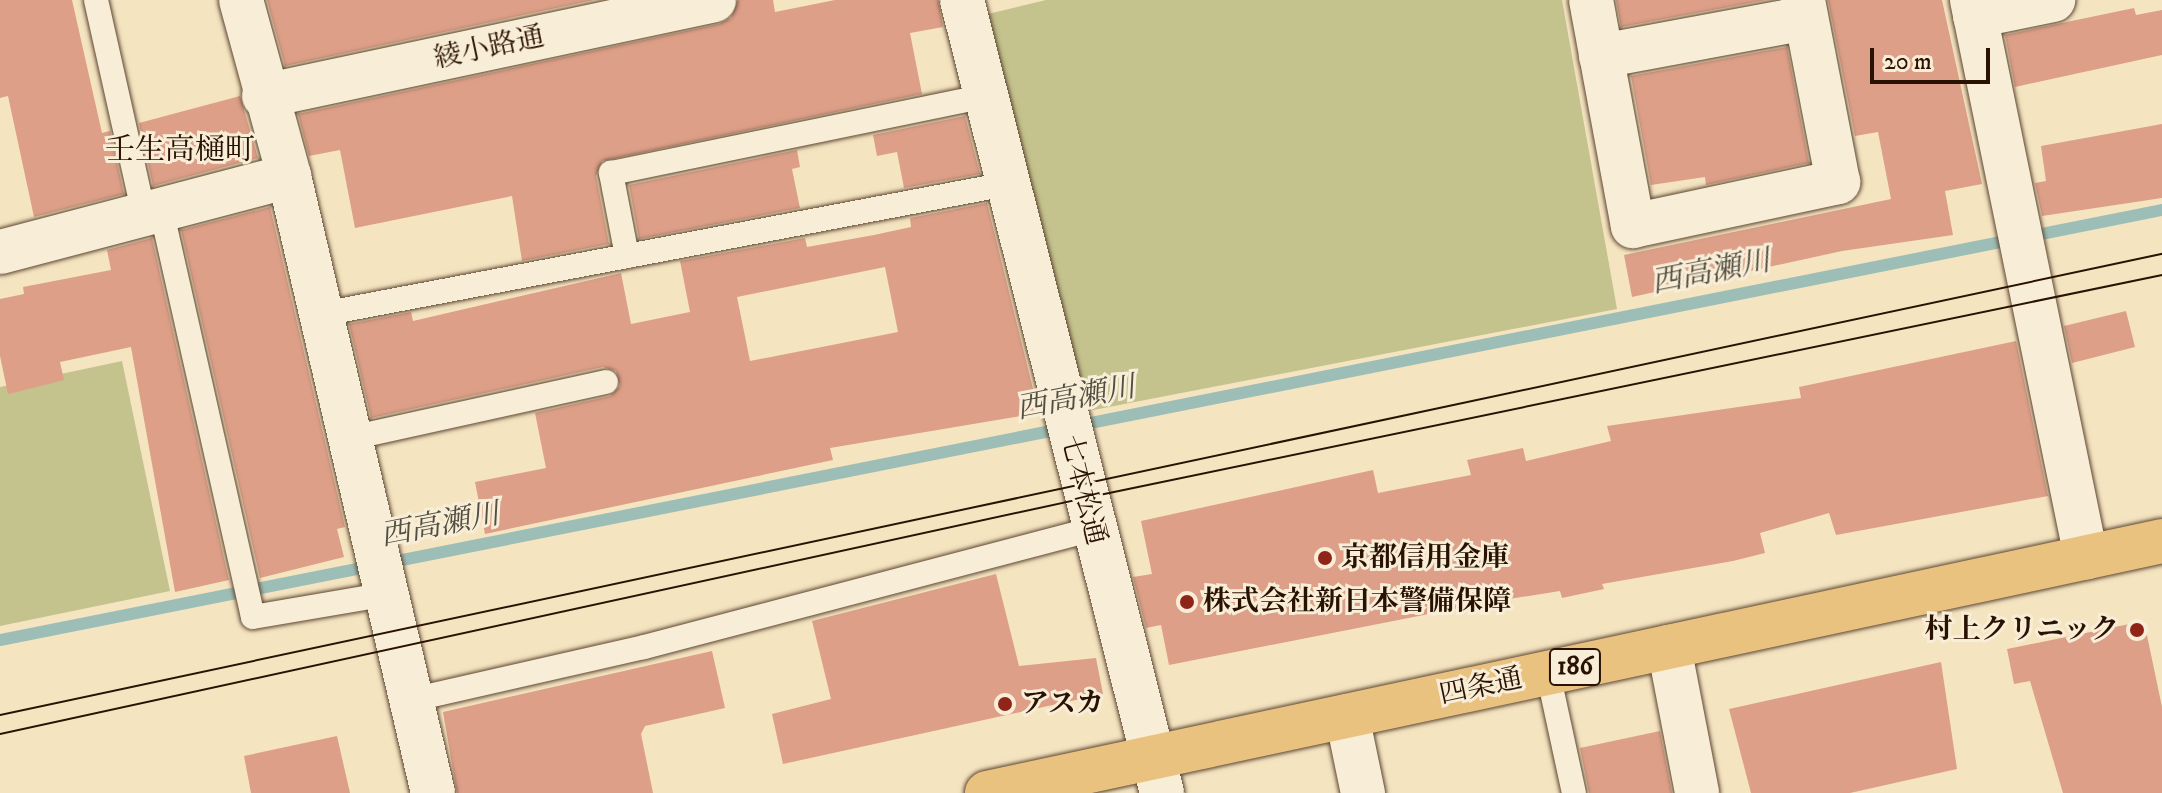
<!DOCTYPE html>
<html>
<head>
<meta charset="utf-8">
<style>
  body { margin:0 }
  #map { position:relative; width:2162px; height:793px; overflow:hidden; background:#f5e4c0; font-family:"IM FELL DW Pica","Noto Serif JP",serif }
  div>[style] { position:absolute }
  .green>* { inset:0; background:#c4c28d }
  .stream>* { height:12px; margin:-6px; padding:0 6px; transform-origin:6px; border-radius:6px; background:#9dbeb7 }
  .building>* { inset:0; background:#dd9f88 }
  .roads { filter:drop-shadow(0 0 2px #5d4632) drop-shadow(0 0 2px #5d4632) }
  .service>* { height:24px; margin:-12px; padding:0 12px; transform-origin:12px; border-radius:12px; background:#f8edd6 }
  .minor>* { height:44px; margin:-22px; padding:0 22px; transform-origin:22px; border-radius:22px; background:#f8edd6 }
  .primary>* { height:44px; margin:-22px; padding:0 22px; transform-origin:22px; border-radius:22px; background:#eac280 }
  .tram>* { height:2px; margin:-1px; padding:0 1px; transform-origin:1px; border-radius:1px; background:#2a1203 }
  .dots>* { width:22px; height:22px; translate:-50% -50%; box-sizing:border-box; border:4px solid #f8edd6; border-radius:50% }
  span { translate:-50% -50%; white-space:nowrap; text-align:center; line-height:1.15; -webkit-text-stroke:6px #f8edd6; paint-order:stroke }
  .shield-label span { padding:2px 6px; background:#f8edd6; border:2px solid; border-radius:6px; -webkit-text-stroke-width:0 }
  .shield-label { font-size:26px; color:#2a1203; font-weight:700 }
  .street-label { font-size:28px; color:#2a1203 }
  .poi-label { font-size:28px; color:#2a1203; font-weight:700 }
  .left { translate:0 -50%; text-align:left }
  .right { translate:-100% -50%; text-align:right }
  .neighbourhood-label { font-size:30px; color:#2a1203 }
  .water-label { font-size:30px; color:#524e42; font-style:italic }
  .scale { position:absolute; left:1870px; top:48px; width:120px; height:36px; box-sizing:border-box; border:4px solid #2a1203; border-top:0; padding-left:10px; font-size:24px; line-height:28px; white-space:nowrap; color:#2a1203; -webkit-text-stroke:6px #f8edd6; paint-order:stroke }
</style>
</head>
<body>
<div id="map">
  <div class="green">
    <i style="clip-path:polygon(1046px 0,1562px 0,1617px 309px,1083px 412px,988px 14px)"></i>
    <i style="clip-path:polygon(122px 361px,170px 591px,0 626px,0 387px)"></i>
  </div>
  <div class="stream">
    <i style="left:0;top:640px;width:2204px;rotate:-11.25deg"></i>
  </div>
  <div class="building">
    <i style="clip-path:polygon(0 0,72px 0,102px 133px,110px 131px,124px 194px,34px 217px,8px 96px,0 98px)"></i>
    <i style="clip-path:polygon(267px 0,594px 0,285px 66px)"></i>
    <i style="clip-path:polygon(738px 0,773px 0,775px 12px,835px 0,938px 0,943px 27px,910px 33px,922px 94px,602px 161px,596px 176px,609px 244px,522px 261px,512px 196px,355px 228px,340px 150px,309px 156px,298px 114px,719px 24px,731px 18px)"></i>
    <i style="clip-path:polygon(1616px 0,1766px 0,1621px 27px)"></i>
    <i style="clip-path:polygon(1828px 0,1942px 0,1982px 184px,1945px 191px,1953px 235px,1842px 251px,1632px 297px,1624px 255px,1891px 199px,1878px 132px,1855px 136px)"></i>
    <i style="clip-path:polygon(2134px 8px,2136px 15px,2162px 10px,2162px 55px,2015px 87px,2005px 35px)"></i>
    <i style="clip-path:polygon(1787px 47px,1809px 163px,1706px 185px,1705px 177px,1651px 185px,1631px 76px)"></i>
    <i style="clip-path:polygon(240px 96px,258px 158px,153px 186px,139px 123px)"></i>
    <i style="clip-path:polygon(965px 116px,980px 174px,904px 188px,897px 152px,877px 156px,873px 135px)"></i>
    <i style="clip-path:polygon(2162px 124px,2162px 198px,2042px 216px,2035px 183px,2046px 181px,2041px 146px)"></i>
    <i style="clip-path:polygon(797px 150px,800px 167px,792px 169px,800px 208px,639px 239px,629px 185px)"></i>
    <i style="clip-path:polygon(evenodd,987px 203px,1039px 413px,830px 448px,833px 460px,485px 534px,475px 482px,546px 468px,535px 413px,610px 396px,620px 386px,616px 371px,603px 367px,371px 418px,349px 324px,411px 312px,413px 321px,621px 273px,631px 324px,690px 312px,680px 261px,805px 238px,807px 247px,874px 235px,911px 227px,910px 218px,987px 203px,885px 267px,898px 332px,750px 361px,737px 297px,885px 267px)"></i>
    <i style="clip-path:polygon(270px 207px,345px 527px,337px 529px,344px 557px,260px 578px,181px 230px)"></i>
    <i style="clip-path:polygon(152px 238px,229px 580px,175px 592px,131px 347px,60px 362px,64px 380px,8px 394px,0 356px,0 299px,24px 294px,23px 287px,111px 270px,107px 250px)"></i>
    <i style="clip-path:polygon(2126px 311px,2135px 347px,2072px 363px,2064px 326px)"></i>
    <i style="clip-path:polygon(2016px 341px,2048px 496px,1836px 535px,1829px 513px,1760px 533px,1765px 553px,1733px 561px,1602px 584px,1604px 589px,1562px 598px,1560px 591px,1490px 602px,1169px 665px,1161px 625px,1146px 628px,1133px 577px,1152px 574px,1141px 521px,1373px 470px,1378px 493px,1471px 475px,1467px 460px,1523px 448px,1526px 461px,1611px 441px,1607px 426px,1801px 398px,1799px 387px)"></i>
    <i style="clip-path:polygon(996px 574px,1019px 666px,1096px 658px,1103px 694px,783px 764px,772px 714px,831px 699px,812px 621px)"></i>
    <i style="clip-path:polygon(2144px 621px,2162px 707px,2162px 793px,2063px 793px,2030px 681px,2014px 684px,2007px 649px)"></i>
    <i style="clip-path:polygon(712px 651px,725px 708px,645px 726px,641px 734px,653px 793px,457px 793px,443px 712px)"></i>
    <i style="clip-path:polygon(1941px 662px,1957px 769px,1850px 793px,1751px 793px,1729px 709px)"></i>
    <i style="clip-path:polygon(1660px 731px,1672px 793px,1589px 793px,1580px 748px)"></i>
    <i style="clip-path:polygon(337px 736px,350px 793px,251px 793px,244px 756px)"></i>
  </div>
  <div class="roads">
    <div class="service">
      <i style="left:96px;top:0;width:219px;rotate:77.4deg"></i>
      <i style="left:161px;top:209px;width:418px;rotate:77.3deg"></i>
      <i style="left:253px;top:617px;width:136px;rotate:-9.7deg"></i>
      <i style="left:627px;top:256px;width:85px;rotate:-100.9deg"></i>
      <i style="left:611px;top:173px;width:383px;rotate:-11.6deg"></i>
      <i style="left:322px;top:314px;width:697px;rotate:-10.75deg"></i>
      <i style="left:351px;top:438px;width:261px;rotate:-12.4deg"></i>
      <i style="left:1548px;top:673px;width:123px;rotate:77.8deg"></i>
      <i style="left:411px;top:700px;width:239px;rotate:-12.8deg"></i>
      <i style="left:644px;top:647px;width:464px;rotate:-14.7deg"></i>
    </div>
    <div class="minor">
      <i style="left:241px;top:0;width:182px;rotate:74.7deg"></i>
      <i style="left:289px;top:176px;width:634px;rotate:76.86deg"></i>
      <i style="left:962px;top:0;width:818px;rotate:75.84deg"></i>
      <i style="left:1591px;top:0;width:230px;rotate:79.5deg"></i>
      <i style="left:1633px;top:226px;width:210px;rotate:-12.1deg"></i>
      <i style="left:1838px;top:182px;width:185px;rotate:-100.9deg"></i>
      <i style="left:1972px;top:0;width:569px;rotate:78.43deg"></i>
      <i style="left:1975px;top:16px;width:80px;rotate:-11.6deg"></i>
      <i style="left:1601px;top:56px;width:208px;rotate:-10.5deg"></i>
      <i style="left:264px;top:96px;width:460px;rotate:-12deg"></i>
      <i style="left:0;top:252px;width:299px;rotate:-14.7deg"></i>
      <i style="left:1669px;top:647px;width:149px;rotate:79.1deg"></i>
      <i style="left:1347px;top:716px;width:79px;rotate:78.3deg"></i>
    </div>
    <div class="primary">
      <i style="left:987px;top:793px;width:1202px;rotate:-12.1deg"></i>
    </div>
  </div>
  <div class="tram">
    <i style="left:0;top:715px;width:2211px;rotate:-12.04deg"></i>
    <i style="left:0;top:734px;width:1110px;rotate:-12.27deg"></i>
    <i style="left:1085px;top:498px;width:1100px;rotate:-11.7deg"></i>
  </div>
  <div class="dots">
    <i style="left:1325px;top:558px;background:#8f2418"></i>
    <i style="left:1187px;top:602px;background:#8f2418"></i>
    <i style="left:2137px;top:630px;background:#8f2418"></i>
    <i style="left:1005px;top:704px;background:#8f2418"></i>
  </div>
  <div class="shield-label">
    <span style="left:1575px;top:667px">186</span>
  </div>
  <div class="street-label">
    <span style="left:489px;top:48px;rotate:-12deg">綾小路通</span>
    <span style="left:1083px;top:490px;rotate:76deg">七本松通</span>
    <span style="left:1481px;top:687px;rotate:-12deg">四条通</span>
  </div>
  <div class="poi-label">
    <span class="left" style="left:1341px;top:558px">京都信用金庫</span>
    <span class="left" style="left:1203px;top:602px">株式会社新日本警備保障</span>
    <span class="right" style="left:2119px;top:630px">村上クリニック</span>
    <span class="left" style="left:1021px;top:704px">アスカ</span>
  </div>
  <div class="neighbourhood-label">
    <span style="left:180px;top:151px">壬生高樋町</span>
  </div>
  <div class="water-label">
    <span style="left:1711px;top:273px;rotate:-11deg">西高瀬川</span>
    <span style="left:1076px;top:399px;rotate:-11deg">西高瀬川</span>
    <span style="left:440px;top:526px;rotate:-11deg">西高瀬川</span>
  </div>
  <div class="scale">20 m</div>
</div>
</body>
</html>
